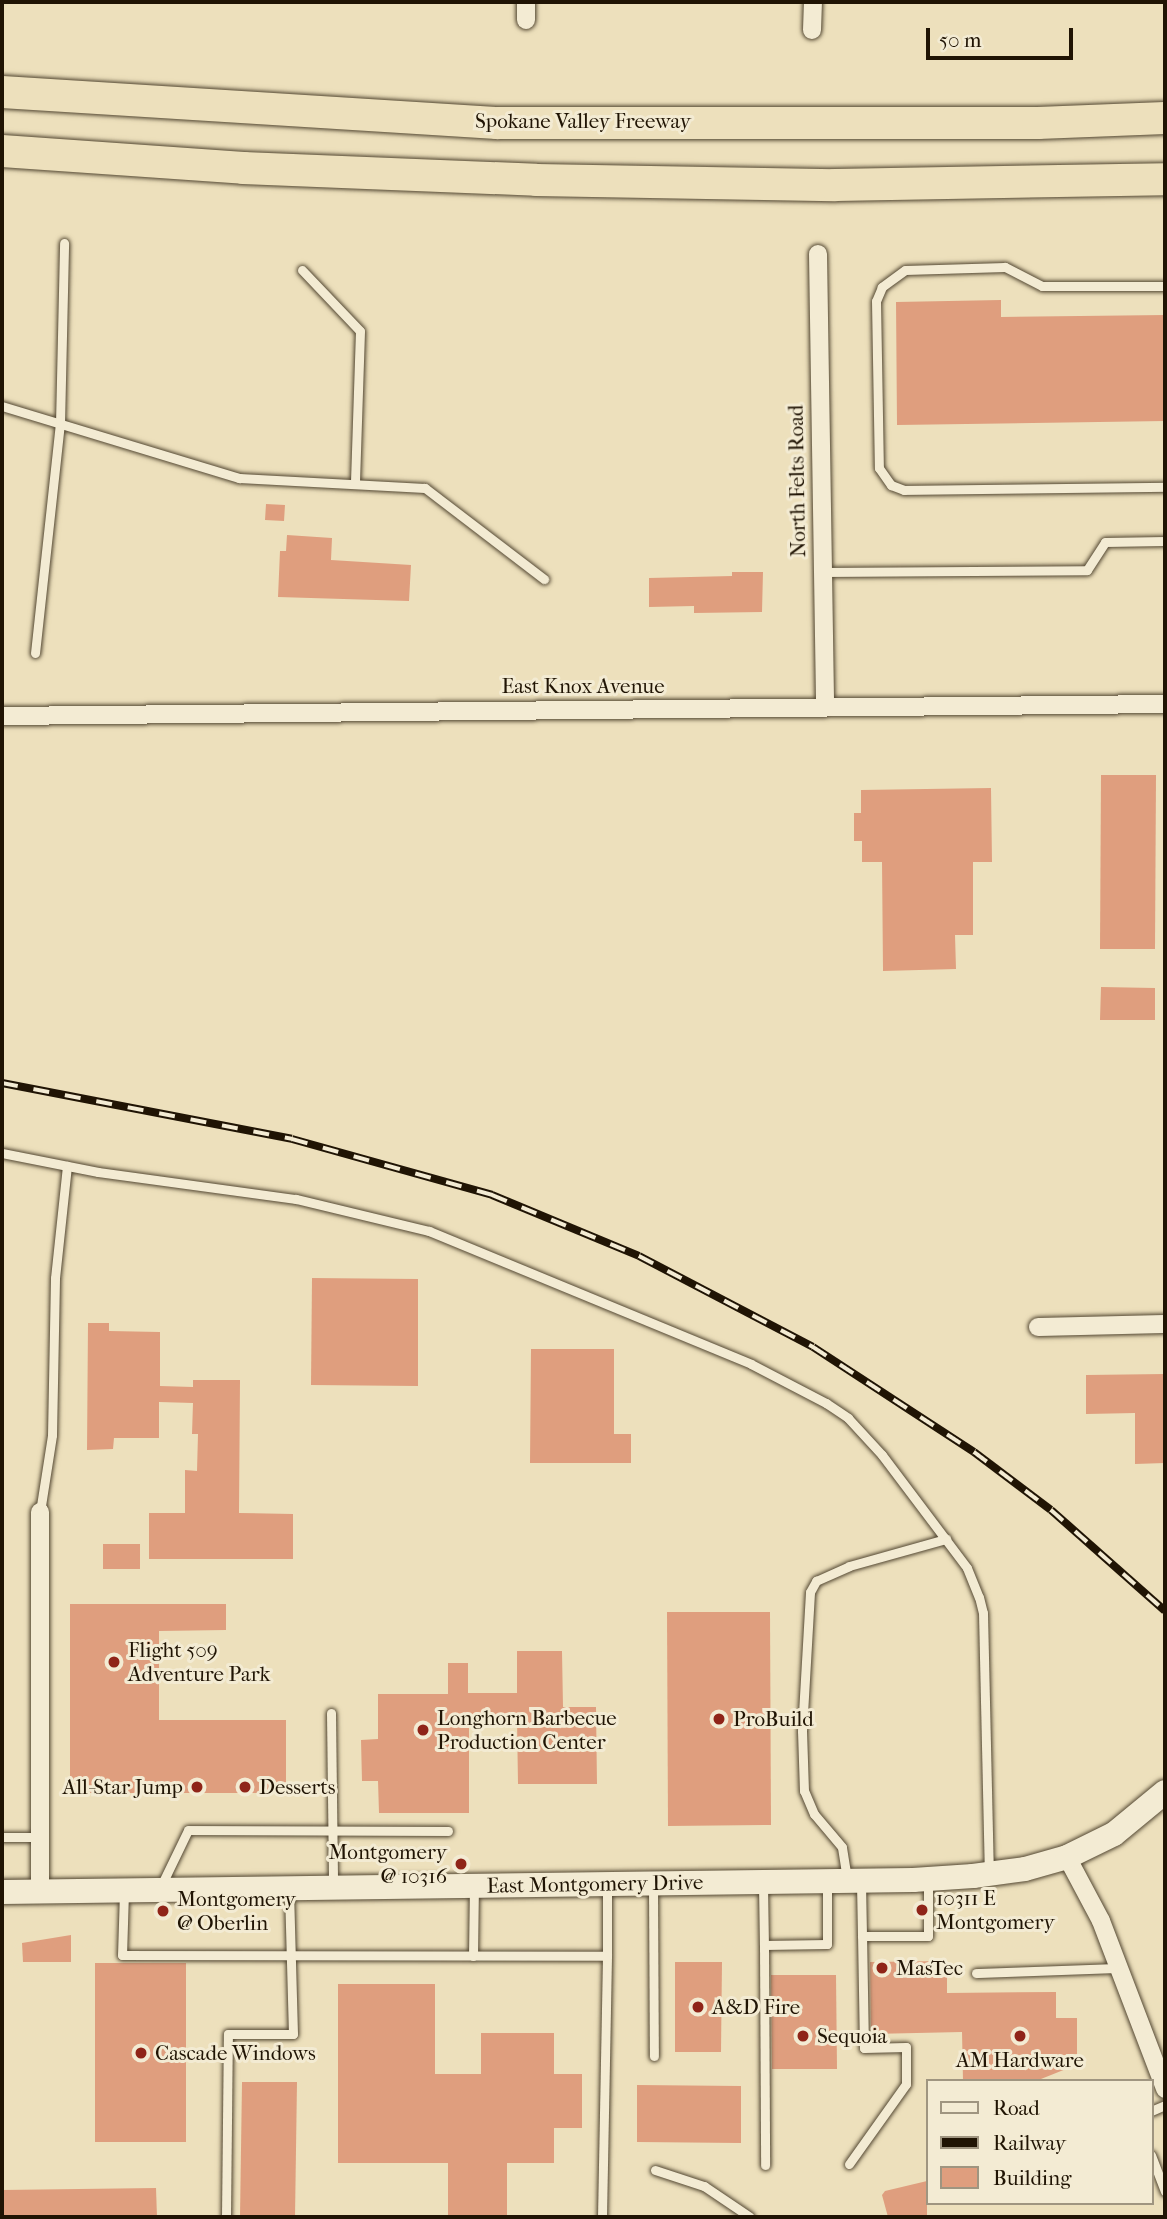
<!DOCTYPE html>
<html>
<head>
<meta charset="utf-8">
<style>
  body { margin:0 }
  #map { position:relative; width:1167px; height:2219px; overflow:hidden; background:#ede0bc; font-family:"IM FELL French Canon",serif }
  div>[style] { position:absolute }
  .building>* { inset:0; background:#df9e7e }
  .roads { filter:drop-shadow(0 0 2px #534732) drop-shadow(0 0 2px #534732) }
  .service>* { height:9px; margin:-4.5px; padding:0 4.5px; transform-origin:4.5px; border-radius:4.5px; background:#f3ebd3 }
  .minor>* { height:18px; margin:-9px; padding:0 9px; transform-origin:9px; border-radius:9px; background:#f3ebd3 }
  .secondary>* { height:24px; margin:-12px; padding:0 12px; transform-origin:12px; border-radius:12px; background:#f3ebd3 }
  .motorway>* { height:32px; margin:-16px; padding:0 16px; transform-origin:16px; border-radius:16px; background:#ede0bc }
  .rail>* { height:8px; margin-top:-4px; transform-origin:0; background:repeating-linear-gradient(90deg,#f3ebd3 0 16px,#201404 0 32px); box-sizing:border-box; border-block:2px solid #201404 }
  .dots>* { width:19px; height:19px; translate:-50% -50%; box-sizing:border-box; border:4px solid #f3ebd3; border-radius:50% }
  span { translate:-50% -50%; white-space:nowrap; text-align:center; line-height:1.15; -webkit-text-stroke:6px #f3ebd3; paint-order:stroke }
  .street-label { font-size:21px; color:#201404 }
  .poi-label { font-size:21px; color:#201404 }
  .left { translate:0 -50%; text-align:left }
  .right { translate:-100% -50%; text-align:right }
  .frame { position:absolute; inset:0; border:4px solid #201404; pointer-events:none }
  .legend { position:absolute; left:926px; top:2079px; width:228px; height:126px; box-sizing:border-box; background:#f3ebd3; border:2px solid #9f9580; margin:0; padding:9px 12px; list-style:none; font-size:21px; color:#201404 }
  .legend li { display:flex; align-items:center; gap:14px; height:35px }
  .legend b { width:35px; border:2px solid #9f9580 }
  .scale { position:absolute; left:926px; top:28px; width:147px; height:32px; box-sizing:border-box; border:4px solid #201404; border-top:0; padding-left:9px; font-size:21px; line-height:24px; white-space:nowrap; color:#201404; -webkit-text-stroke:5px #f3ebd3; paint-order:stroke }
</style>
</head>
<body>
<div id="map">
  <div class="building">
    <i style="clip-path:polygon(1001px 300px,1001px 317px,1165px 315px,1165px 421px,897px 425px,896px 302px)"></i>
    <i style="clip-path:polygon(266px 504px,285px 505px,284px 521px,265px 520px)"></i>
    <i style="clip-path:polygon(287px 535px,332px 538px,331px 560px,411px 565px,409px 601px,278px 597px,280px 551px,286px 551px)"></i>
    <i style="clip-path:polygon(732px 572px,763px 572px,762px 612px,694px 613px,694px 606px,649px 607px,649px 578px,732px 576px)"></i>
    <i style="clip-path:polygon(1101px 775px,1156px 775px,1155px 949px,1100px 949px)"></i>
    <i style="clip-path:polygon(991px 788px,992px 862px,973px 862px,973px 935px,955px 935px,956px 969px,883px 971px,882px 862px,862px 862px,862px 841px,854px 841px,854px 813px,861px 813px,861px 790px)"></i>
    <i style="clip-path:polygon(1101px 987px,1155px 988px,1155px 1020px,1100px 1020px)"></i>
    <i style="clip-path:polygon(312px 1278px,418px 1279px,418px 1386px,311px 1385px)"></i>
    <i style="clip-path:polygon(88px 1323px,109px 1323px,109px 1331px,160px 1332px,160px 1386px,193px 1387px,193px 1380px,240px 1380px,239px 1513px,293px 1514px,293px 1559px,149px 1559px,149px 1513px,185px 1513px,185px 1470px,197px 1471px,198px 1434px,192px 1434px,193px 1403px,159px 1402px,159px 1438px,114px 1438px,113px 1449px,87px 1450px)"></i>
    <i style="clip-path:polygon(531px 1349px,614px 1349px,614px 1434px,631px 1434px,631px 1463px,530px 1463px)"></i>
    <i style="clip-path:polygon(1165px 1374px,1165px 1463px,1135px 1464px,1135px 1413px,1086px 1414px,1086px 1375px)"></i>
    <i style="clip-path:polygon(103px 1544px,140px 1544px,140px 1569px,103px 1569px)"></i>
    <i style="clip-path:polygon(70px 1604px,226px 1604px,226px 1630px,159px 1631px,159px 1720px,286px 1720px,286px 1793px,70px 1793px)"></i>
    <i style="clip-path:polygon(667px 1612px,770px 1612px,771px 1825px,668px 1826px)"></i>
    <i style="clip-path:polygon(517px 1651px,562px 1651px,563px 1707px,596px 1707px,597px 1784px,518px 1784px,517px 1720px,469px 1721px,469px 1813px,379px 1813px,378px 1781px,362px 1781px,361px 1740px,378px 1739px,378px 1694px,448px 1694px,448px 1663px,468px 1663px,468px 1693px,517px 1693px)"></i>
    <i style="clip-path:polygon(71px 1935px,71px 1962px,23px 1962px,22px 1943px)"></i>
    <i style="clip-path:polygon(947px 1961px,947px 1993px,1056px 1992px,1056px 2018px,1077px 2018px,1077px 2054px,1066px 2054px,1066px 2069px,1036px 2081px,963px 2081px,962px 2032px,871px 2034px,870px 1962px)"></i>
    <i style="clip-path:polygon(675px 1962px,722px 1962px,721px 2052px,675px 2052px)"></i>
    <i style="clip-path:polygon(95px 1963px,186px 1963px,186px 2142px,95px 2142px)"></i>
    <i style="clip-path:polygon(771px 1975px,836px 1975px,837px 2069px,772px 2069px)"></i>
    <i style="clip-path:polygon(338px 1984px,435px 1984px,435px 2074px,481px 2074px,481px 2033px,554px 2033px,554px 2074px,582px 2074px,582px 2128px,554px 2128px,554px 2163px,507px 2163px,507px 2217px,448px 2217px,448px 2163px,338px 2163px)"></i>
    <i style="clip-path:polygon(242px 2082px,297px 2082px,295px 2217px,240px 2217px)"></i>
    <i style="clip-path:polygon(637px 2085px,741px 2086px,741px 2143px,637px 2142px)"></i>
    <i style="clip-path:polygon(927px 2181px,927px 2217px,888px 2217px,882px 2195px,885px 2191px)"></i>
    <i style="clip-path:polygon(156px 2188px,157px 2217px,2px 2217px,2px 2190px)"></i>
  </div>
  <div class="roads">
    <div class="service">
      <i style="left:302px;top:270px;width:84px;rotate:46.4deg"></i>
      <i style="left:360px;top:331px;width:153px;rotate:91.9deg"></i>
      <i style="left:1165px;top:286px;width:123px;rotate:180deg"></i>
      <i style="left:1042px;top:286px;width:42px;rotate:-152.8deg"></i>
      <i style="left:1005px;top:267px;width:100px;rotate:178.3deg"></i>
      <i style="left:905px;top:270px;width:29px;rotate:144deg"></i>
      <i style="left:882px;top:287px;width:15px;rotate:113deg"></i>
      <i style="left:876px;top:301px;width:167px;rotate:89deg"></i>
      <i style="left:879px;top:468px;width:21px;rotate:55deg"></i>
      <i style="left:891px;top:485px;width:14px;rotate:21deg"></i>
      <i style="left:904px;top:490px;width:261px;rotate:-0.7deg"></i>
      <i style="left:2px;top:406px;width:248px;rotate:16.9deg"></i>
      <i style="left:239px;top:478px;width:186px;rotate:3.1deg"></i>
      <i style="left:425px;top:488px;width:150px;rotate:37.4deg"></i>
      <i style="left:822px;top:572px;width:265px;rotate:-0.4deg"></i>
      <i style="left:1087px;top:570px;width:33px;rotate:-57deg"></i>
      <i style="left:1105px;top:542px;width:60px;rotate:-1deg"></i>
      <i style="left:35px;top:653px;width:230px;rotate:-83.8deg"></i>
      <i style="left:60px;top:424px;width:181px;rotate:-88.7deg"></i>
      <i style="left:2px;top:1153px;width:98px;rotate:11.2deg"></i>
      <i style="left:98px;top:1172px;width:200px;rotate:7.8deg"></i>
      <i style="left:296px;top:1199px;width:137px;rotate:13.5deg"></i>
      <i style="left:429px;top:1231px;width:348px;rotate:22.4deg"></i>
      <i style="left:751px;top:1364px;width:85px;rotate:27.5deg"></i>
      <i style="left:826px;top:1403px;width:27px;rotate:34deg"></i>
      <i style="left:848px;top:1418px;width:50px;rotate:47.4deg"></i>
      <i style="left:882px;top:1455px;width:141px;rotate:53deg"></i>
      <i style="left:967px;top:1568px;width:31px;rotate:68deg"></i>
      <i style="left:979px;top:1597px;width:16px;rotate:76deg"></i>
      <i style="left:983px;top:1613px;width:260px;rotate:88.7deg"></i>
      <i style="left:40px;top:1512px;width:78px;rotate:-81.1deg"></i>
      <i style="left:52px;top:1435px;width:157px;rotate:-88.9deg"></i>
      <i style="left:55px;top:1278px;width:113px;rotate:-83.9deg"></i>
      <i style="left:331px;top:1713px;width:173px;rotate:89.3deg"></i>
      <i style="left:2px;top:1837px;width:38px"></i>
      <i style="left:847px;top:1879px;width:32px;rotate:-99deg"></i>
      <i style="left:842px;top:1847px;width:43px;rotate:-130.3deg"></i>
      <i style="left:814px;top:1814px;width:25px;rotate:-113deg"></i>
      <i style="left:804px;top:1791px;width:60px;rotate:-91.9deg"></i>
      <i style="left:802px;top:1731px;width:139px;rotate:-86.7deg"></i>
      <i style="left:810px;top:1592px;width:13px;rotate:-61deg"></i>
      <i style="left:816px;top:1581px;width:36px;rotate:-24deg"></i>
      <i style="left:849px;top:1566px;width:101px;rotate:-15.6deg"></i>
      <i style="left:861px;top:1883px;width:53px;rotate:88.9deg"></i>
      <i style="left:862px;top:1936px;width:66px"></i>
      <i style="left:928px;top:1936px;width:55px;rotate:-90deg"></i>
      <i style="left:763px;top:1884px;width:61px;rotate:89.1deg"></i>
      <i style="left:764px;top:1945px;width:63px;rotate:-0.9deg"></i>
      <i style="left:827px;top:1944px;width:62px;rotate:-90deg"></i>
      <i style="left:653px;top:1885px;width:171px;rotate:89.7deg"></i>
      <i style="left:160px;top:1888px;width:64px;rotate:-64.2deg"></i>
      <i style="left:188px;top:1830px;width:260px;rotate:0.2deg"></i>
      <i style="left:124px;top:1892px;width:63px;rotate:91.8deg"></i>
      <i style="left:122px;top:1955px;width:485px;rotate:0.1deg"></i>
      <i style="left:607px;top:1956px;width:69px;rotate:-90deg"></i>
      <i style="left:764px;top:1945px;width:220px;rotate:89.7deg"></i>
      <i style="left:473px;top:1956px;width:68px;rotate:-89.2deg"></i>
      <i style="left:976px;top:1973px;width:143px;rotate:-2deg"></i>
      <i style="left:1151px;top:2111px;width:15px;rotate:-23deg"></i>
      <i style="left:1151px;top:2155px;width:39px;rotate:69deg"></i>
      <i style="left:849px;top:2164px;width:98px;rotate:-54.5deg"></i>
      <i style="left:906px;top:2084px;width:37px;rotate:-90deg"></i>
      <i style="left:906px;top:2047px;width:42px;rotate:178.6deg"></i>
      <i style="left:864px;top:2048px;width:112px;rotate:-91deg"></i>
      <i style="left:655px;top:2170px;width:52px;rotate:18.1deg"></i>
      <i style="left:704px;top:2186px;width:55px;rotate:34deg"></i>
      <i style="left:226px;top:2217px;width:183px;rotate:-89.4deg"></i>
      <i style="left:228px;top:2034px;width:65px"></i>
      <i style="left:293px;top:2034px;width:144px;rotate:-91.6deg"></i>
      <i style="left:602px;top:2217px;width:261px;rotate:-88.9deg"></i>
    </div>
    <div class="minor">
      <i style="left:526px;top:2px;width:18px;rotate:90deg"></i>
      <i style="left:812px;top:30px;width:28px;rotate:-88deg"></i>
      <i style="left:818px;top:254px;width:453px;rotate:89.1deg"></i>
      <i style="left:2px;top:716px;width:1163px;rotate:-0.59deg"></i>
      <i style="left:1038px;top:1327px;width:127px;rotate:-1.4deg"></i>
      <i style="left:1067px;top:1857px;width:72px;rotate:62deg"></i>
      <i style="left:1101px;top:1921px;width:180px;rotate:69.1deg"></i>
      <i style="left:40px;top:1892px;width:380px;rotate:-90deg"></i>
    </div>
    <div class="secondary">
      <i style="left:2px;top:1892px;width:911px;rotate:-0.75deg"></i>
      <i style="left:913px;top:1880px;width:60px;rotate:-3.8deg"></i>
      <i style="left:973px;top:1876px;width:52px;rotate:-7.7deg"></i>
      <i style="left:1025px;top:1869px;width:44px;rotate:-15.9deg"></i>
      <i style="left:1067px;top:1857px;width:52px;rotate:-26.1deg"></i>
      <i style="left:1114px;top:1834px;width:66px;rotate:-39.5deg"></i>
    </div>
    <div class="motorway">
      <i style="left:2px;top:92px;width:496px;rotate:3.6deg"></i>
      <i style="left:497px;top:123px;width:541px"></i>
      <i style="left:1038px;top:123px;width:127px;rotate:-2.3deg"></i>
      <i style="left:2px;top:151px;width:242px;rotate:4deg"></i>
      <i style="left:243px;top:168px;width:293px;rotate:2.3deg"></i>
      <i style="left:536px;top:180px;width:299px;rotate:1deg"></i>
      <i style="left:835px;top:185px;width:330px;rotate:-1deg"></i>
    </div>
  </div>
  <div class="rail">
    <i style="left:2px;top:1083px;width:295px;rotate:10.9deg"></i>
    <i style="left:292px;top:1139px;width:208px;rotate:15.6deg"></i>
    <i style="left:492px;top:1195px;width:159px;rotate:22.5deg"></i>
    <i style="left:639px;top:1256px;width:196px;rotate:27.6deg"></i>
    <i style="left:813px;top:1347px;width:192px;rotate:33.1deg"></i>
    <i style="left:974px;top:1452px;width:96px;rotate:37deg"></i>
    <i style="left:1051px;top:1510px;width:152px;rotate:41.5deg"></i>
  </div>
  <div class="dots">
    <i style="left:114px;top:1662px;background:#8f2418"></i>
    <i style="left:719px;top:1719px;background:#8f2418"></i>
    <i style="left:423px;top:1730px;background:#8f2418"></i>
    <i style="left:197px;top:1787px;background:#8f2418"></i>
    <i style="left:245px;top:1787px;background:#8f2418"></i>
    <i style="left:461px;top:1864px;background:#8f2418"></i>
    <i style="left:922px;top:1910px;background:#8f2418"></i>
    <i style="left:163px;top:1911px;background:#8f2418"></i>
    <i style="left:882px;top:1968px;background:#8f2418"></i>
    <i style="left:698px;top:2007px;background:#8f2418"></i>
    <i style="left:803px;top:2036px;background:#8f2418"></i>
    <i style="left:1020px;top:2036px;background:#8f2418"></i>
    <i style="left:141px;top:2053px;background:#8f2418"></i>
  </div>
  <div class="street-label">
    <span style="left:583px;top:121px">Spokane Valley Freeway</span>
    <span style="left:797px;top:481px;rotate:-91deg">North Felts Road</span>
    <span style="left:583px;top:686px">East Knox Avenue</span>
    <span style="left:595px;top:1884px;rotate:-1deg">East Montgomery Drive</span>
  </div>
  <div class="poi-label">
    <span class="left" style="left:128px;top:1662px">Flight 509<br>Adventure Park</span>
    <span class="left" style="left:437px;top:1730px">Longhorn Barbecue<br>Production Center</span>
    <span class="left" style="left:733px;top:1719px">ProBuild</span>
    <span class="right" style="left:183px;top:1787px">All-Star Jump</span>
    <span class="left" style="left:259px;top:1787px">Desserts</span>
    <span class="right" style="left:447px;top:1864px">Montgomery<br>@ 10316</span>
    <span class="left" style="left:936px;top:1910px">10311 E<br>Montgomery</span>
    <span class="left" style="left:177px;top:1911px">Montgomery<br>@ Oberlin</span>
    <span class="left" style="left:896px;top:1968px">MasTec</span>
    <span class="left" style="left:712px;top:2007px">A&amp;D Fire</span>
    <span class="left" style="left:817px;top:2036px">Sequoia</span>
    <span class="left" style="left:155px;top:2053px">Cascade Windows</span>
    <span style="left:1020px;top:2060px">AM Hardware</span>
  </div>
  <div class="frame"></div>
  <ul class="legend">
  <li><b style="height:9px;background:#f3ebd3"></b>Road</li>
  <li><b style="height:9px;background:#201404"></b>Railway</li>
  <li><b style="height:19px;background:#df9e7e"></b>Building</li>
  </ul>
  <div class="scale">50 m</div>
</div>
</body>
</html>
